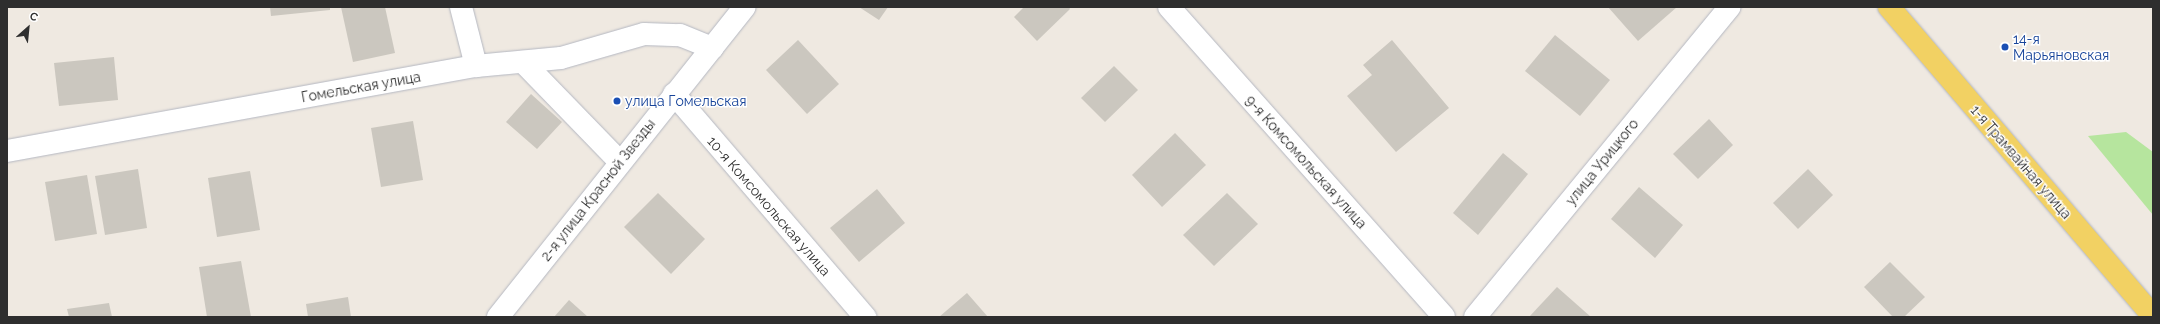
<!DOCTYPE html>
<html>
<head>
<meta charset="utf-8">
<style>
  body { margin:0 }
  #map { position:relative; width:2160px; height:324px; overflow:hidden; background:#efe9e1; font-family:Raleway,sans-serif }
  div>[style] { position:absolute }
  .green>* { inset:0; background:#b6e59e }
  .building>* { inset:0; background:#cbc7bf }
  .roads { filter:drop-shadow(0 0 1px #b4b7c1) drop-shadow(0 0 1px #b4b7c1) }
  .minor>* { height:22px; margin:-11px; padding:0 11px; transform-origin:11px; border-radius:11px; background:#fff }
  .major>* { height:22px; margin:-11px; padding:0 11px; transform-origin:11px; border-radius:11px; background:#f2d163 }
  .dots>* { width:11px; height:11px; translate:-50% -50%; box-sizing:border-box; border:2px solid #fff; border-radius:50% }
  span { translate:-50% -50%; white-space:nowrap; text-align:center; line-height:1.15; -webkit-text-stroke:3px #fff; paint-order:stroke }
  .transit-label { font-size:14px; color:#164399 }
  .left { translate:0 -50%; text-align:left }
  .street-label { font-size:14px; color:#2e2e2e }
  .frame { position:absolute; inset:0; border:8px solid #2e2e2e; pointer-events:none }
  .north { position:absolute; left:8px; top:8px; width:40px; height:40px; -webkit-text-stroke:3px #fff; paint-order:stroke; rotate:27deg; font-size:11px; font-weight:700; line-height:16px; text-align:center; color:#2e2e2e }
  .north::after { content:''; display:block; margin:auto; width:14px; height:18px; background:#2e2e2e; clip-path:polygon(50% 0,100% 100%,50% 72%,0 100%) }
</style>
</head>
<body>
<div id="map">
  <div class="green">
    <i style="clip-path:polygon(2126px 132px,2153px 152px,2153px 215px,2088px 136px)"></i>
  </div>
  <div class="building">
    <i style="clip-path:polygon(270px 7px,330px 7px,330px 10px,271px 16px)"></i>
    <i style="clip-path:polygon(341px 7px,385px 7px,395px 53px,353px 62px)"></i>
    <i style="clip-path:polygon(859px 7px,888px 7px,879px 20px)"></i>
    <i style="clip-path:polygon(1024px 7px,1069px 7px,1070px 9px,1037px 41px,1014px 17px)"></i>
    <i style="clip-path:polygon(1608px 7px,1677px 7px,1638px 41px)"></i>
    <i style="clip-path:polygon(1555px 35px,1610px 80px,1580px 116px,1525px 71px)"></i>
    <i style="clip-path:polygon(798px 40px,839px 84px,807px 114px,766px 70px)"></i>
    <i style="clip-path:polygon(1392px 40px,1449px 108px,1396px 152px,1347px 96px,1372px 75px,1363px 65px)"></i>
    <i style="clip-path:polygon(114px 57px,118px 100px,59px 106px,54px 63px)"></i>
    <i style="clip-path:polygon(1114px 66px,1138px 90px,1105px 122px,1081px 98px)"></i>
    <i style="clip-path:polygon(531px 94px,562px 122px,537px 149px,506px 122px)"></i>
    <i style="clip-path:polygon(1709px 119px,1733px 145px,1698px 179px,1673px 154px)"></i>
    <i style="clip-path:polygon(413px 121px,423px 180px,381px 187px,371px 128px)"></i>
    <i style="clip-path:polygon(1175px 133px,1206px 165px,1162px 207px,1132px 175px)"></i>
    <i style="clip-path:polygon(1503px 153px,1528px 174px,1478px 235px,1453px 213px)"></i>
    <i style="clip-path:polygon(138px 169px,147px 228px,105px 235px,95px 176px)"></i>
    <i style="clip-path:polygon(1808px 169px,1833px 195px,1798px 229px,1773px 203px)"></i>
    <i style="clip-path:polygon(250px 171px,260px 230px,217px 237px,208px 178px)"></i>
    <i style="clip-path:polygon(87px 175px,97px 234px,55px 241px,45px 182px)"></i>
    <i style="clip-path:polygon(1639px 187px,1683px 225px,1655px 258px,1611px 219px)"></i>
    <i style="clip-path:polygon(877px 189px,905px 223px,859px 262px,830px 228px)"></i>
    <i style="clip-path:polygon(658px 193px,705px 239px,671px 274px,624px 227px)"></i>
    <i style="clip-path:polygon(1227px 193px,1258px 224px,1214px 266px,1183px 235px)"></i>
    <i style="clip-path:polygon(241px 261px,251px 317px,207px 317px,199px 267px)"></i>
    <i style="clip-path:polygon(1890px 262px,1925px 297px,1904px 317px,1893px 317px,1864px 287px)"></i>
    <i style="clip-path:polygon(1557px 287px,1591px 317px,1529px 317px)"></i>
    <i style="clip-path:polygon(967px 293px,988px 317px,939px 317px)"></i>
    <i style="clip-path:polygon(348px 297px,351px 317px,308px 317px,306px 304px)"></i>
    <i style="clip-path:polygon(569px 300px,588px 317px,554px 317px)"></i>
    <i style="clip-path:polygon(109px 303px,112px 317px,69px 317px,67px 309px)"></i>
  </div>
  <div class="roads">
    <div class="minor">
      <i style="left:461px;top:7px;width:61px;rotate:75.7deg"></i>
      <i style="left:1169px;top:7px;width:414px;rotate:48.4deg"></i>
      <i style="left:523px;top:62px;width:139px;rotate:45.9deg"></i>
      <i style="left:674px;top:94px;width:294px;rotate:49.4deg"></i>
      <i style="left:7px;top:151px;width:477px;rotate:-10.3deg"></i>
      <i style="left:476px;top:66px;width:85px;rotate:-5.4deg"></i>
      <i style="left:561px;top:58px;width:86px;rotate:-16.1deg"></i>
      <i style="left:644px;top:34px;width:36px;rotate:2deg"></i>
      <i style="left:680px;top:35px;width:35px;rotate:22deg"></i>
      <i style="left:498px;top:317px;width:396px;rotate:-51.5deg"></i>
      <i style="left:1475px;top:317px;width:401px;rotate:-50.6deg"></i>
    </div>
    <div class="major">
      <i style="left:1889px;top:7px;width:406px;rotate:49.5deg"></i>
    </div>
  </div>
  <div class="dots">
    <i style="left:2005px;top:47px;background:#1a4fb4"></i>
    <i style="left:617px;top:101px;background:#1a4fb4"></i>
  </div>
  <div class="transit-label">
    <span class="left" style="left:2013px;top:47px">14-я<br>Марьяновская</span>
    <span class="left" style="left:625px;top:101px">улица Гомельская</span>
  </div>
  <div class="street-label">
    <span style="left:361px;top:87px;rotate:-10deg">Гомельская улица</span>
    <span style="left:1306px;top:162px;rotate:48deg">9-я Комсомольская улица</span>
    <span style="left:1602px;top:162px;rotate:-51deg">улица Урицкого</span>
    <span style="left:2021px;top:162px;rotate:49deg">1-я Трамвайная улица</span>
    <span style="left:598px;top:190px;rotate:-52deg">2-я улица Красной Звезды</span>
    <span style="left:769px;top:206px;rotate:49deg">10-я Комсомольская улица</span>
  </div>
  <div class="frame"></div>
  <div class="north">С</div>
</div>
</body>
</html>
